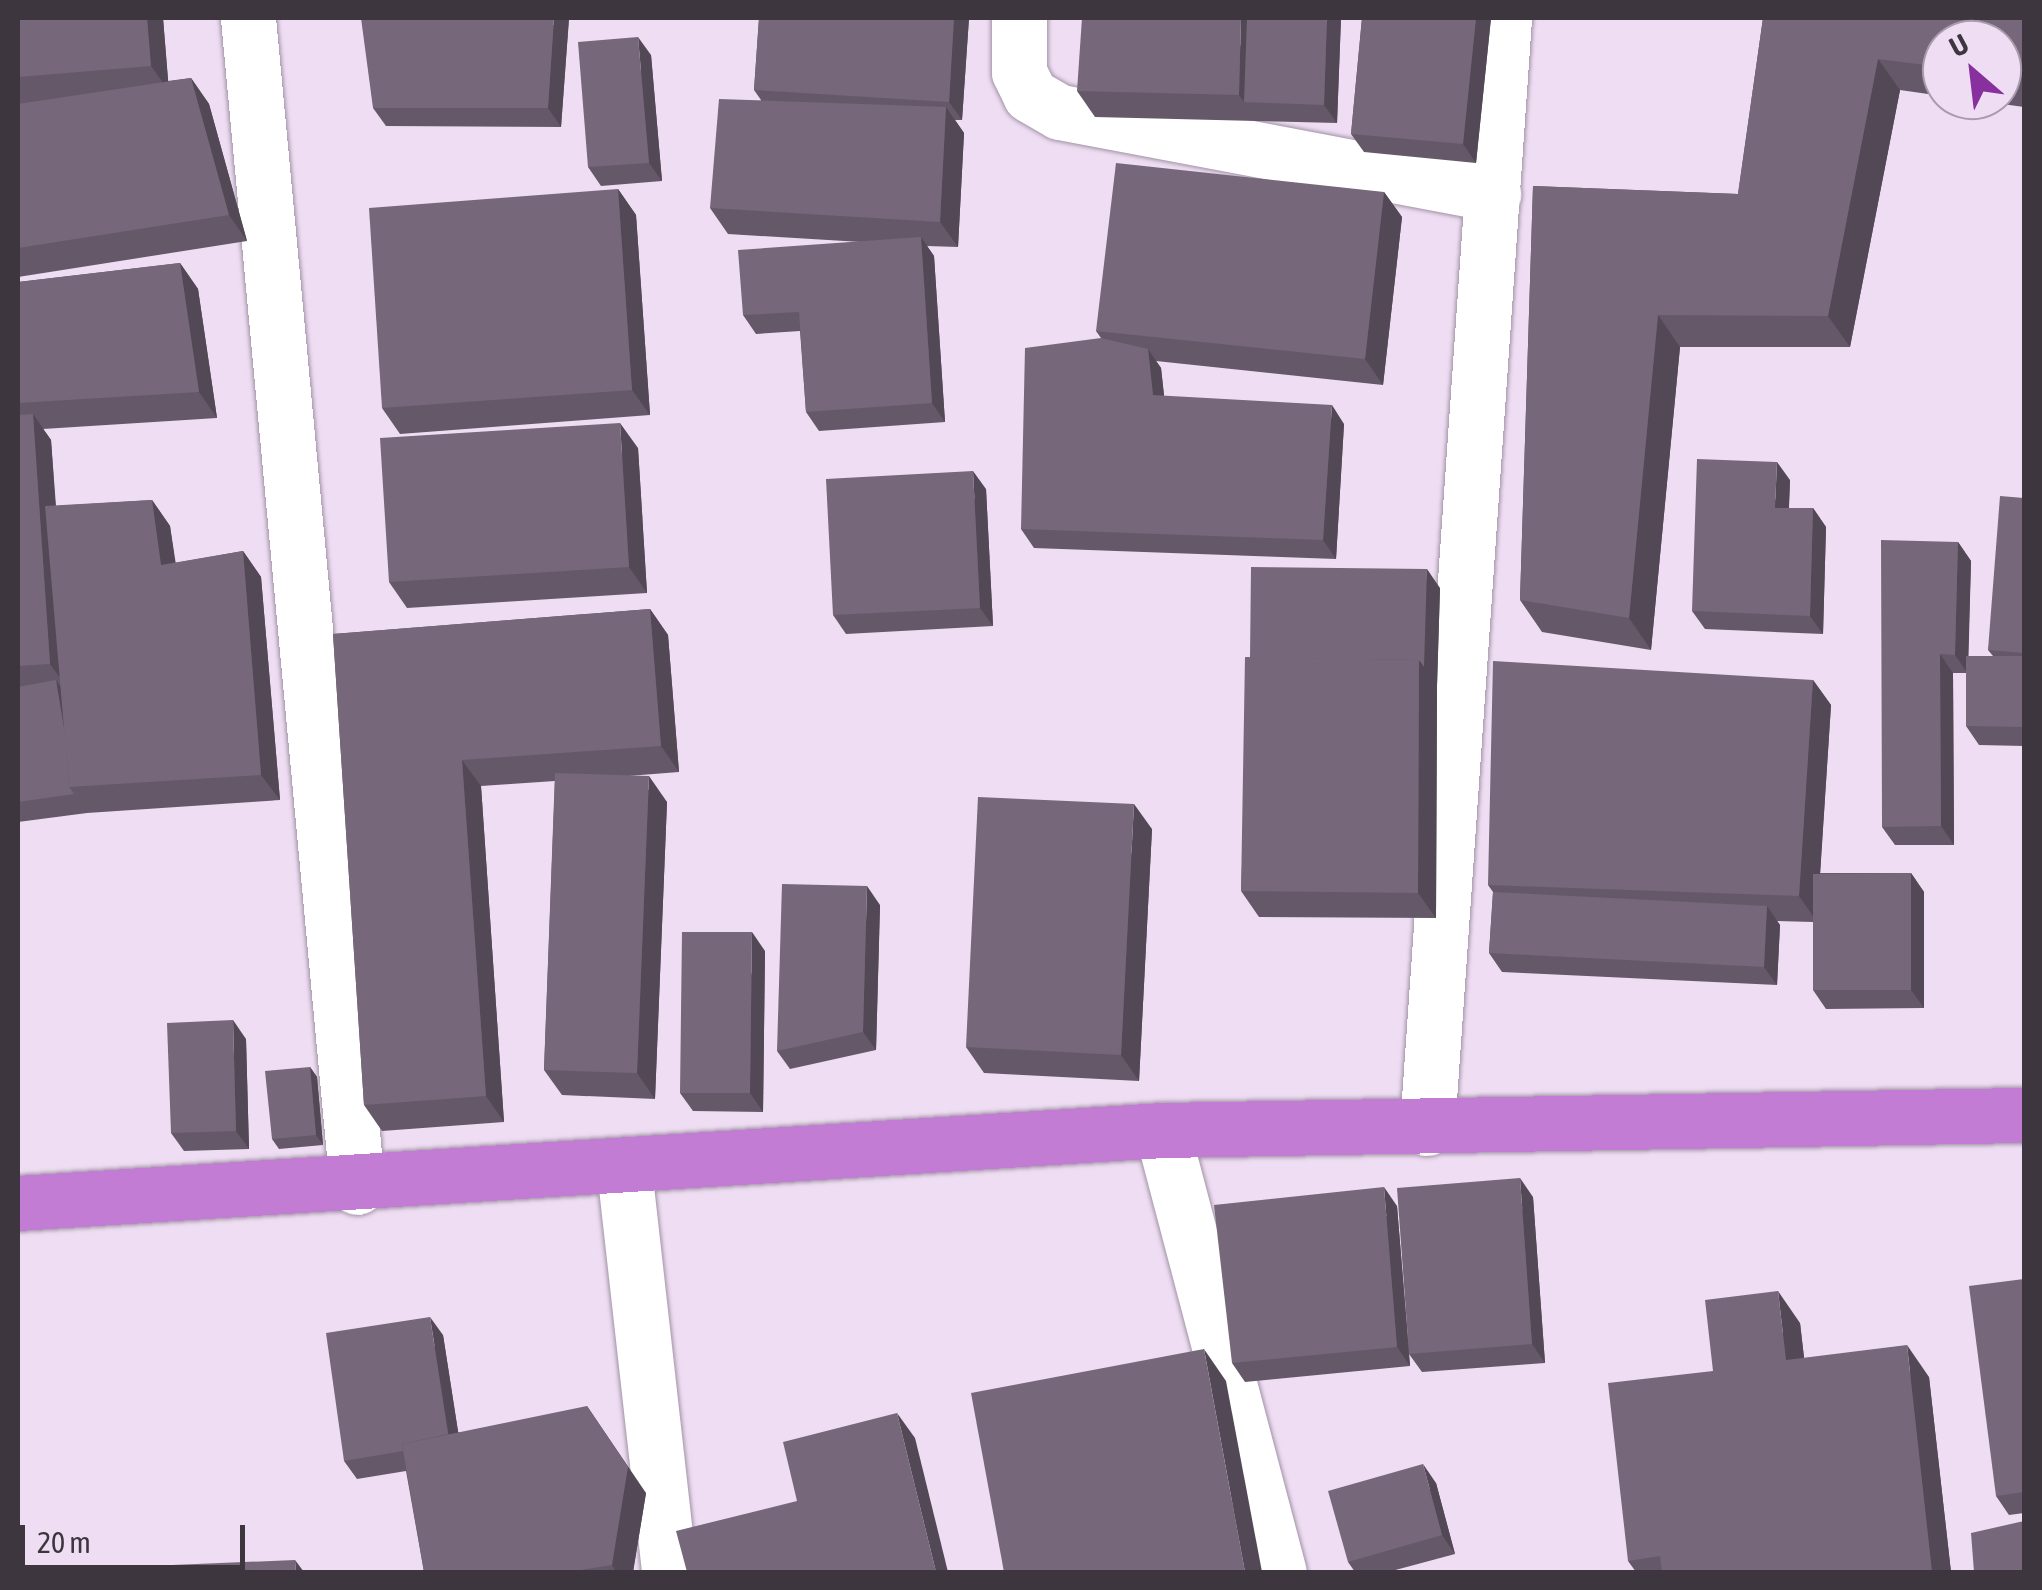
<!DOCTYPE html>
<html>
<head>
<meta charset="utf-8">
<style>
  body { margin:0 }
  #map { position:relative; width:2042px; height:1590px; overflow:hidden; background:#efdef3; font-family:"Asap Condensed",sans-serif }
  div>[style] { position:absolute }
  .roads { filter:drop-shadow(0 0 2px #a192a6) drop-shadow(0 0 2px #a192a6) }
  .minor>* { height:55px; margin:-27.5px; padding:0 27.5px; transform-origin:27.5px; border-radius:27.5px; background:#fff }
  .highway>* { height:55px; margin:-27.5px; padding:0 27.5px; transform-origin:27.5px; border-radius:27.5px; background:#c27cd4 }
  .wall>* { inset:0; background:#655969 }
  .shaded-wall>* { inset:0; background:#534855 }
  .building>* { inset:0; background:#76677a }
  span { translate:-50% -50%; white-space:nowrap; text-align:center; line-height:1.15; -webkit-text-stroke:10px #efdef3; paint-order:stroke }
  .frame { position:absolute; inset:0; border:20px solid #3d363e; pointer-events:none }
  .north { position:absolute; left:1922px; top:20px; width:100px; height:100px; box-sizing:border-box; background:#efdef3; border:2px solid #a89bab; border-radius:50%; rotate:332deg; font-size:28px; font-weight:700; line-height:40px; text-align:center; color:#3d363e }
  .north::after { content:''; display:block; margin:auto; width:35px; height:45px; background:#88309d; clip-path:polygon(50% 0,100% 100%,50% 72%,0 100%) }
  .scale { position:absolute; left:20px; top:1525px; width:225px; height:45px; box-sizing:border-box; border:5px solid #3d363e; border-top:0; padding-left:12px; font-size:30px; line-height:35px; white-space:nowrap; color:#3d363e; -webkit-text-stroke:8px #efdef3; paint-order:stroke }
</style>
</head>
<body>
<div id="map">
  <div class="roads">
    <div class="minor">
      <i style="left:248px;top:18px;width:1174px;rotate:84.67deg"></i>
      <i style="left:1019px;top:18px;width:54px;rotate:90deg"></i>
      <i style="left:1019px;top:72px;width:25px;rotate:64deg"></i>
      <i style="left:1030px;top:95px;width:34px;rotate:30deg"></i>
      <i style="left:1060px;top:112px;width:441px;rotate:10.7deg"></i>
      <i style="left:1427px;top:1128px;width:1113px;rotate:-86.03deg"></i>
      <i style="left:1162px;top:1130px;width:457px;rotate:75.2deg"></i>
      <i style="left:624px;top:1169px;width:406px;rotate:83.6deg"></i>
    </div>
    <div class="highway">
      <i style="left:18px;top:1203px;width:1146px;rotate:-3.65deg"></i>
      <i style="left:1162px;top:1130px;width:862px;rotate:-1deg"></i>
    </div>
  </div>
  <div class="wall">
    <i style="clip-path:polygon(18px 18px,163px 18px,168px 81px,191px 78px,209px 104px,247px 241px,18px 277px)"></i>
    <i style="clip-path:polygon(569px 18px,561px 127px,386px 126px,373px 108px)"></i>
    <i style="clip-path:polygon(759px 18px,969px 18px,962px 120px,955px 120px,964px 133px,958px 247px,927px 246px,934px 256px,945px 422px,819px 431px,806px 412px,800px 331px,756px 334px,743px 315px,861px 242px,728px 234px,710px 208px,761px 100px,754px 90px)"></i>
    <i style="clip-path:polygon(1341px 18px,1337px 123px,1095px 117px,1077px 91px)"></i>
    <i style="clip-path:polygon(1362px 18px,1491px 18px,1476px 163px,1364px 152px,1351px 134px)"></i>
    <i style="clip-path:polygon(1763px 18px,2024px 18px,2024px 107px,1973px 100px,2002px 100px,2002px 40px,1942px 40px,1942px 96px,1900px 90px,1850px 347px,1680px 347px,1651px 650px,1542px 632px,1520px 600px,1533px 186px,1738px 194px)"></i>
    <i style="clip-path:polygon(651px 55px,662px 181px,601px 186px,588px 167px)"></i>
    <i style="clip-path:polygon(618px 189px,636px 215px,650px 415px,400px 434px,382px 408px)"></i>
    <i style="clip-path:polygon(1384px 192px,1402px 217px,1383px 385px,1156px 361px,1161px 368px,1164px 396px,1344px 424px,1336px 559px,1034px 548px,1021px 529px,1101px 338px,1096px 331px)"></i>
    <i style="clip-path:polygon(180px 263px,198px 289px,217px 418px,43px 429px,51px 440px,56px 506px,152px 500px,170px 526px,175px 563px,243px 551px,261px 577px,280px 800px,87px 813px,18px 822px,18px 282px)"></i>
    <i style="clip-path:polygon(638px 448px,647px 593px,407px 608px,389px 582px)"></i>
    <i style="clip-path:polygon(1790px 480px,1789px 508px,1813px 508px,1826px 527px,1823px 634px,1705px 629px,1692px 611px)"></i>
    <i style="clip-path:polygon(986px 489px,993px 626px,846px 634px,833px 615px)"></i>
    <i style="clip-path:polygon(2024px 498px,2024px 746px,1979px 745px,1966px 726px,1966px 673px,1953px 673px,1954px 845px,1895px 845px,1882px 827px,1958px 542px,1971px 561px,1968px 656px,1993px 656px,1988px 650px)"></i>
    <i style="clip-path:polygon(1440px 588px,1437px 686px,1436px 918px,1259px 917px,1241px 891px,1250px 658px)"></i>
    <i style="clip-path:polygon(650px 609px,668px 635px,679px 772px,628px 776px,667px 802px,655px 1099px,562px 1095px,544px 1070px,555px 781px,481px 786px,504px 1122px,382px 1131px,364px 1105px,333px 634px)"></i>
    <i style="clip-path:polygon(1813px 680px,1831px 705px,1820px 873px,1911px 873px,1924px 892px,1924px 1008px,1826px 1009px,1813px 990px,1813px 922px,1777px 921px,1780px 925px,1777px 985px,1502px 972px,1489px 953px,1493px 892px,1488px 885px)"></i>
    <i style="clip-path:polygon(1152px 829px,1139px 1081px,984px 1073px,966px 1047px)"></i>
    <i style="clip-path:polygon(880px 905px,876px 1050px,790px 1069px,777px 1051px)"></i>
    <i style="clip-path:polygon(765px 951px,763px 1112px,693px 1111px,680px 1093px)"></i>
    <i style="clip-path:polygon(246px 1039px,249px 1149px,184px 1151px,171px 1133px)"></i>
    <i style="clip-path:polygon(310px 1067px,317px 1077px,323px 1145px,279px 1149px,272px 1139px)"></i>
    <i style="clip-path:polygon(1533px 1197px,1545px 1363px,1422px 1372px,1409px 1354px,1410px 1366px,1245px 1382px,1232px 1363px,1397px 1206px,1408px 1338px)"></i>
    <i style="clip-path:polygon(2024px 1279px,2024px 1513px,2009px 1515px,1996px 1496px)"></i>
    <i style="clip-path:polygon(1800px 1323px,1804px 1358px,1929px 1377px,1951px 1572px,1636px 1572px,1628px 1561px,1713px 1371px)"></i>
    <i style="clip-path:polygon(443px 1335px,458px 1432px,646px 1493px,633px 1572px,424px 1572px,406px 1471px,357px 1479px,344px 1461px)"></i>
    <i style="clip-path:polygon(1436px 1483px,1455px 1554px,1388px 1572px,1355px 1572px,1348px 1562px)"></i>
  </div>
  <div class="shaded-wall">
    <i style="clip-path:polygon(147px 18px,163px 18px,169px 91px,151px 66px)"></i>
    <i style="clip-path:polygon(554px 18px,569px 18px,561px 127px,548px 108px)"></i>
    <i style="clip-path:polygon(954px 18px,969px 18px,962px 120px,949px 102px)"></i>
    <i style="clip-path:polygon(1241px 18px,1260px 18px,1244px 102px,1239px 95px)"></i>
    <i style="clip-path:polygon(1327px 18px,1341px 18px,1337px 123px,1324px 105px)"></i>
    <i style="clip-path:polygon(1476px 18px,1491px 18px,1476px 163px,1463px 144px)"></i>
    <i style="clip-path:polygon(638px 37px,651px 55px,662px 181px,649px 163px)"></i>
    <i style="clip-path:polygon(1878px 59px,1900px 90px,1850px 347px,1828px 316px)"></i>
    <i style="clip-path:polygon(191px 78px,209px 104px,247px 241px,229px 215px)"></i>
    <i style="clip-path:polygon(946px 107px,964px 133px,958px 247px,940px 222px)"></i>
    <i style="clip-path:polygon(618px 189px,636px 215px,650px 415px,632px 390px)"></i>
    <i style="clip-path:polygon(1384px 192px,1402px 217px,1383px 385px,1365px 359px)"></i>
    <i style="clip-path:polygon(921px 237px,934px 256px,945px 422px,932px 403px)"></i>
    <i style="clip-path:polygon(180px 263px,198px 289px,217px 418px,199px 392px)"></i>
    <i style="clip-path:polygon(1658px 315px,1680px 347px,1651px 650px,1629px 618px)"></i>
    <i style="clip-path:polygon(1148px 349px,1161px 368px,1166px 413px,1153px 395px)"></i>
    <i style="clip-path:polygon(1332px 405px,1344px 424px,1336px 559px,1323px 540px)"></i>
    <i style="clip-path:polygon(33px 414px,51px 440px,68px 689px,50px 664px)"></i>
    <i style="clip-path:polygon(620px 423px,638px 448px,647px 593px,629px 567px)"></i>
    <i style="clip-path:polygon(1777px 462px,1790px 480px,1788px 526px,1775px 508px)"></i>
    <i style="clip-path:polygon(973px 471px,986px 489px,993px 626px,980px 608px)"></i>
    <i style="clip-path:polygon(152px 500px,170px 526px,180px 591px,161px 565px)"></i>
    <i style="clip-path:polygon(1813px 508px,1826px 527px,1823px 634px,1810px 616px)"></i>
    <i style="clip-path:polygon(1958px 542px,1971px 561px,1968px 674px,1955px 655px)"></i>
    <i style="clip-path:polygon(243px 551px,261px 577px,280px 800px,261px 775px)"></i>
    <i style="clip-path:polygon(1427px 569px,1440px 588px,1437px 686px,1436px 918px,1418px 893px,1419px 660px)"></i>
    <i style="clip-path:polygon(650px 609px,668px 635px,679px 772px,661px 746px)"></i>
    <i style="clip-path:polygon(1940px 654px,1953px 673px,1954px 845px,1941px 826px)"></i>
    <i style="clip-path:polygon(56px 680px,69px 699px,73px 787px)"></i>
    <i style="clip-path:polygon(1813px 680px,1831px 705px,1817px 922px,1799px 896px)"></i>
    <i style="clip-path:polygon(462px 760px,481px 786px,504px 1122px,486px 1096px)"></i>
    <i style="clip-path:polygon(649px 776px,667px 802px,655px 1099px,637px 1073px)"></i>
    <i style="clip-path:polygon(1134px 804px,1152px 829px,1139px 1081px,1121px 1055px)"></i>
    <i style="clip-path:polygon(1911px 873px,1924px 892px,1924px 1008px,1911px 990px)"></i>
    <i style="clip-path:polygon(867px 886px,880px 905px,876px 1050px,863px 1032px)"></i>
    <i style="clip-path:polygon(1767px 906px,1780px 925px,1777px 985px,1764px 967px)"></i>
    <i style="clip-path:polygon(752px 932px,765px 951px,763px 1112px,750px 1093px)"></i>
    <i style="clip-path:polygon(233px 1020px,246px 1039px,249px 1149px,236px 1131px)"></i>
    <i style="clip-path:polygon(310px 1067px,317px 1077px,323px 1145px,316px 1135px)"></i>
    <i style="clip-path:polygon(1520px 1178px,1533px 1197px,1545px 1363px,1532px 1344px)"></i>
    <i style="clip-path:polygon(1384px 1187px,1397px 1206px,1410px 1366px,1397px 1347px)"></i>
    <i style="clip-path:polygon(1778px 1291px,1800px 1323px,1808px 1391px,1786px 1360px)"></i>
    <i style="clip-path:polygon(430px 1317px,443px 1335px,463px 1463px,450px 1444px)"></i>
    <i style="clip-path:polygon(1907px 1345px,1929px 1377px,1951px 1572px,1932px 1572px)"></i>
    <i style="clip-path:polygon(1204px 1349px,1226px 1381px,1262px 1572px,1245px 1572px)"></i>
    <i style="clip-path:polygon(587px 1406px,646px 1493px,633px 1572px,616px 1572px,612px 1565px)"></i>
    <i style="clip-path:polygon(897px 1413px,915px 1438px,948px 1572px,936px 1572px)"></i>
    <i style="clip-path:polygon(1423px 1464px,1436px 1483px,1455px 1554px,1442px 1535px)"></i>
    <i style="clip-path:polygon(295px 1560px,304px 1572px,296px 1572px)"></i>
  </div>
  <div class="building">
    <i style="clip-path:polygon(18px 18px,147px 18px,151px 66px,18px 77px)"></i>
    <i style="clip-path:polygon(361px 18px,554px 18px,548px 108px,373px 108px)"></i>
    <i style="clip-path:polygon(759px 18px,954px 18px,949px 102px,754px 90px)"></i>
    <i style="clip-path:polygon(1082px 18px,1241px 18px,1239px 95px,1077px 91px)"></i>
    <i style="clip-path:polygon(1247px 18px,1327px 18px,1324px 105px,1244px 102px)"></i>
    <i style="clip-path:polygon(1362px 18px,1476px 18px,1463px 144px,1351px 134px)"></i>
    <i style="clip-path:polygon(1763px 18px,2024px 18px,2024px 78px,2002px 75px,2002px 40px,1942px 40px,1942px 67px,1878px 59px,1828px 316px,1658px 315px,1629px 618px,1520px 600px,1533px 186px,1738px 194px)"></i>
    <i style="clip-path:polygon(638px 37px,649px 163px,588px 167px,578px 42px)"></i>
    <i style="clip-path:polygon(191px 78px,229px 215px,18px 248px,18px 104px)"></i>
    <i style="clip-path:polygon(719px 99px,946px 107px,940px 222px,710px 208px)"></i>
    <i style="clip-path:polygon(1116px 163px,1384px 192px,1365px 359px,1096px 331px)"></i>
    <i style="clip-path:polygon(618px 189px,632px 390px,382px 408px,369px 208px)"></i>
    <i style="clip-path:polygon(921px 237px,932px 403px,806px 412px,799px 312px,743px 315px,738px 250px)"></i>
    <i style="clip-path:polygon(180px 263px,199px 392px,18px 403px,18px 282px)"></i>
    <i style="clip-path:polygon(1101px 338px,1148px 349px,1153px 395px,1332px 405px,1323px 540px,1021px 529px,1025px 348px)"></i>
    <i style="clip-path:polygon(33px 414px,50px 664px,18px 666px,18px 415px)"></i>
    <i style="clip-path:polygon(620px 423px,629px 567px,389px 582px,380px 438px)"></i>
    <i style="clip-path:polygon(1697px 459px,1777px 462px,1775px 508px,1813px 508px,1810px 616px,1692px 611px)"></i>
    <i style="clip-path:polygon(973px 471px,980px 608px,833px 615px,826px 479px)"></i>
    <i style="clip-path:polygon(2000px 496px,2024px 498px,2024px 653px,1988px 650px)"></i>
    <i style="clip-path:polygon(152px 500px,161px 565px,243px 551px,261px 775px,69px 787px,45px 506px)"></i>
    <i style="clip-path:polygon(1881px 540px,1958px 542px,1955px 655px,1940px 654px,1941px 826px,1882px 827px)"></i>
    <i style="clip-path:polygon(1251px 567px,1427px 569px,1424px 667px,1419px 660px,1250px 658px)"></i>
    <i style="clip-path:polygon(650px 609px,661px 746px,462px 760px,486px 1096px,364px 1105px,333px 634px)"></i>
    <i style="clip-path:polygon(1966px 656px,2024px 656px,2024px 727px,1966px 726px)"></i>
    <i style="clip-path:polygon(1245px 657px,1419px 660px,1418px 893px,1241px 891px)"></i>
    <i style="clip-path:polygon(1493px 661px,1813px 680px,1799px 896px,1488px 885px)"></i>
    <i style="clip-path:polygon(56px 680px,65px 734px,69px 787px,74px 794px,18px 802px,18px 687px)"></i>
    <i style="clip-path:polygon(555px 773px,649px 776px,637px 1073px,544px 1070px)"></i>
    <i style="clip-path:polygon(978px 797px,1134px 804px,1121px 1055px,966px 1047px)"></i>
    <i style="clip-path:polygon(1911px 873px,1911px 990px,1813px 990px,1813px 874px)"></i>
    <i style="clip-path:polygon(782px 884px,867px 886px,863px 1032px,777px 1051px)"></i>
    <i style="clip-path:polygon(1493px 892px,1767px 906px,1764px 967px,1489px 953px)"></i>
    <i style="clip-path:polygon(682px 932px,752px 932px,750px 1093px,680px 1093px)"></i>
    <i style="clip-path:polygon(233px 1020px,236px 1131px,171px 1133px,167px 1023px)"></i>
    <i style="clip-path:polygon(310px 1067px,316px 1135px,272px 1139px,265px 1071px)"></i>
    <i style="clip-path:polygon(1520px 1178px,1532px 1344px,1409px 1354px,1397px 1188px)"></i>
    <i style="clip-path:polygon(1384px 1187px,1397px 1347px,1232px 1363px,1214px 1205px)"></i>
    <i style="clip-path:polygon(2024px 1279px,2024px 1492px,1996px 1496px,1969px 1286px)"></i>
    <i style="clip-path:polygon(1778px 1291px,1786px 1360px,1907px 1345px,1932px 1572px,1662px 1572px,1660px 1556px,1628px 1561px,1608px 1383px,1713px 1371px,1705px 1300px)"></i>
    <i style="clip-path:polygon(430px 1317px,448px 1434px,402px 1444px,403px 1451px,344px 1461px,326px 1333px)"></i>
    <i style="clip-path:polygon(1204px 1349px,1245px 1572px,1004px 1572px,971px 1393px)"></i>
    <i style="clip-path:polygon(587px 1406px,628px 1467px,612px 1565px,569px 1572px,424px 1572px,402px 1444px)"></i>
    <i style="clip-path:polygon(897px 1413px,936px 1572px,687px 1572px,676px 1531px,797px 1501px,783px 1442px)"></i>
    <i style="clip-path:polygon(1423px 1464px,1442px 1535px,1348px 1562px,1328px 1491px)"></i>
    <i style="clip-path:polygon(2024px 1521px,2024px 1572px,1974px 1572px,1971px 1533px)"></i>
    <i style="clip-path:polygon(295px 1560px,296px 1572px,52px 1572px,52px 1570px)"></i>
  </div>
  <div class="frame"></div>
  <div class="north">U</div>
  <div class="scale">20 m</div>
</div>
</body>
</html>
